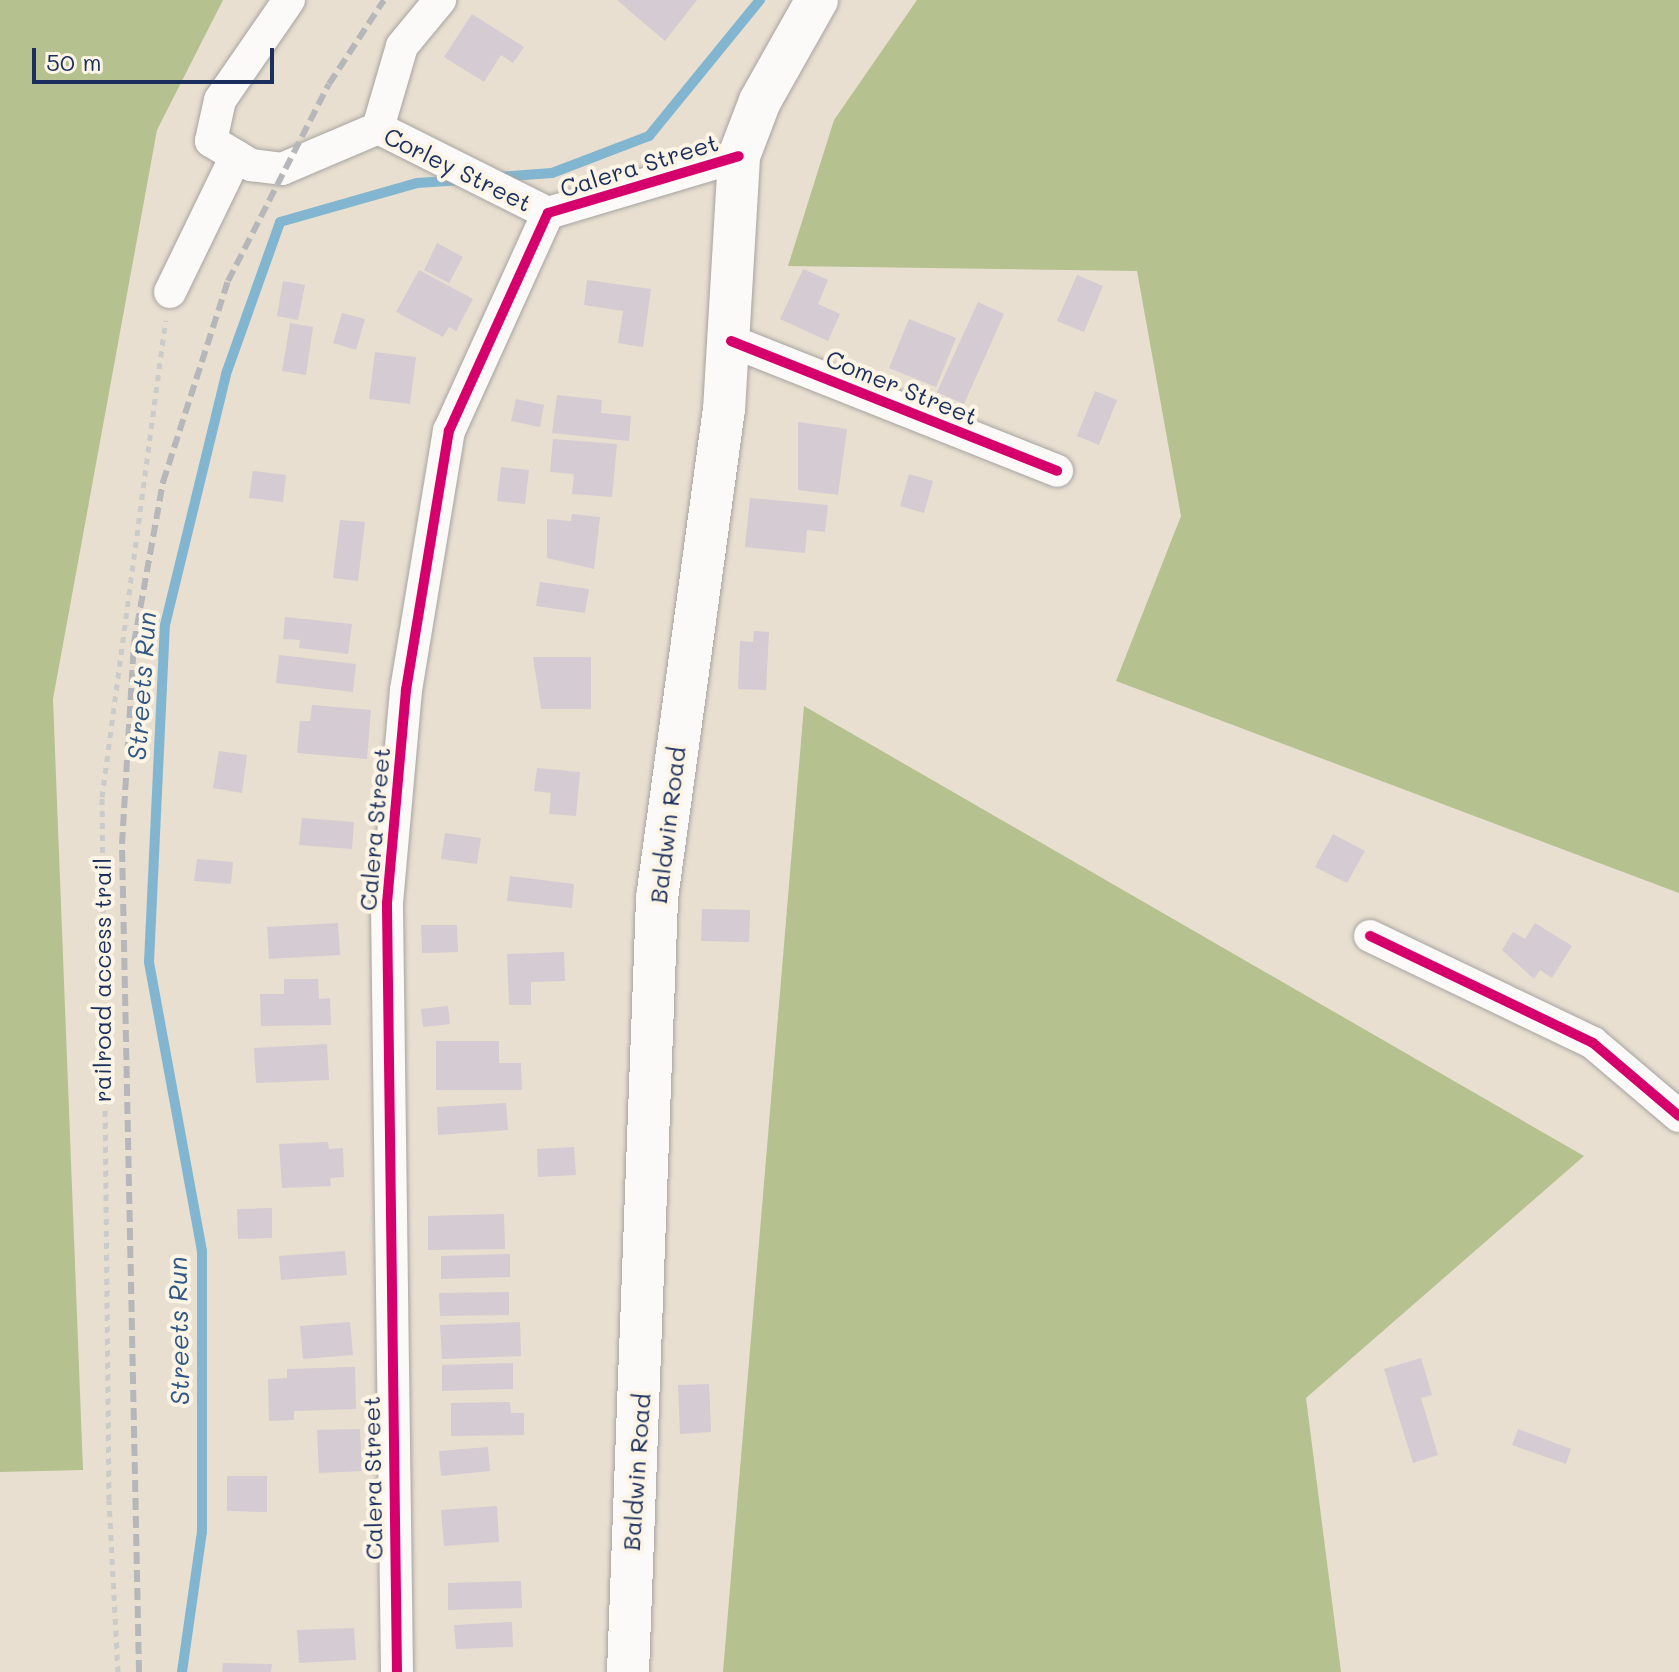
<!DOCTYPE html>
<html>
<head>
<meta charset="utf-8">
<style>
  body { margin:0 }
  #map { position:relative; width:1679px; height:1672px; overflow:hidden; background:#e8dfd0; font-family:Mali,sans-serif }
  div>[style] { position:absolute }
  .forest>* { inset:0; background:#b6c190 }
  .stream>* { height:10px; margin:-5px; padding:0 5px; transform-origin:5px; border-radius:5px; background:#82b6d0 }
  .building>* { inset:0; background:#d5cbd2 }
  .path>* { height:5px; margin-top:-2.5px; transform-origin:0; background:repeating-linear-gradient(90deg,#cbcbca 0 6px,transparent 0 12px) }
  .roads { filter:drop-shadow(0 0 2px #a6a3a0) drop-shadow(0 0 2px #a6a3a0) }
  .minor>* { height:32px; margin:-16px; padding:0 16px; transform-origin:16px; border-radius:16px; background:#fcfaf8 }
  .major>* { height:42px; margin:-21px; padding:0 21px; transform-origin:21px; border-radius:21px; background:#fcfaf8 }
  .rail>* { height:6px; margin-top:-3px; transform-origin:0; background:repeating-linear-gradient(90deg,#b6b7ba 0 12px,transparent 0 18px) }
  .cycleway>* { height:10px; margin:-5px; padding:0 5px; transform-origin:5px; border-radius:5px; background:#d6006c }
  span { translate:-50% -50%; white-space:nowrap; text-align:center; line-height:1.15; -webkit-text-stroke:8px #fcf5e5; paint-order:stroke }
  .street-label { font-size:24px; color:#1b2f5e }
  .water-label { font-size:26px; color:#305886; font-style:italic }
  .scale { position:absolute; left:32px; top:48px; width:242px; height:36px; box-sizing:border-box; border:4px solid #1b2f5e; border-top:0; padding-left:10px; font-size:24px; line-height:28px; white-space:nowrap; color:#1b2f5e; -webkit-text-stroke:6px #fcf5e5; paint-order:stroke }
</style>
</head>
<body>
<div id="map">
  <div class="forest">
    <i style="clip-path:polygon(0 0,223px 0,157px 130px,53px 699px,83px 1470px,0 1472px)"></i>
    <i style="clip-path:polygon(917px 0,1679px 0,1679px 893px,1116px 681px,1181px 516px,1137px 271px,788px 266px,834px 120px)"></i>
    <i style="clip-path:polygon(804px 706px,1584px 1156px,1306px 1398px,1341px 1672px,723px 1672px)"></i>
  </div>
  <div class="stream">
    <i style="left:498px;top:177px;width:54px;rotate:-4.2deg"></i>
    <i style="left:552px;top:173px;width:104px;rotate:-20.9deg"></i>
    <i style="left:649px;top:136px;width:176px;rotate:-50.8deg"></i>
    <i style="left:182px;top:1672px;width:141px;rotate:-81.9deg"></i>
    <i style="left:202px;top:1532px;width:281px;rotate:-90deg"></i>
    <i style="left:202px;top:1251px;width:294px;rotate:-100.4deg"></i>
    <i style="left:149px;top:962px;width:337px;rotate:-87.3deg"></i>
    <i style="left:165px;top:625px;width:258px;rotate:-76.3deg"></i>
    <i style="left:226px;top:374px;width:161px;rotate:-70.4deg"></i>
    <i style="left:280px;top:222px;width:142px;rotate:-15.9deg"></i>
    <i style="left:417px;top:183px;width:45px;rotate:-3.8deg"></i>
  </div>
  <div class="building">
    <i style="clip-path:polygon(617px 0,697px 0,665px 41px)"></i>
    <i style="clip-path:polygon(472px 14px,524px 47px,513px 63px,501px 55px,484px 82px,444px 57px)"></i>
    <i style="clip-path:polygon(437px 243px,463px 257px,449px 283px,424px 270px)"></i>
    <i style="clip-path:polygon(803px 269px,828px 280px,818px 304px,840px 314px,828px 341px,780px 319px)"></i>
    <i style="clip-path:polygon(419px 270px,473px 299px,456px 331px,449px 327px,443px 337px,396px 312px)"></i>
    <i style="clip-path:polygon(1077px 275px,1103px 286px,1084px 332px,1057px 321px)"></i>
    <i style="clip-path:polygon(587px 280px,651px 289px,643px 347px,618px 343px,623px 311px,584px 305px)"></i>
    <i style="clip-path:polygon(283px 281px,305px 285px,298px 320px,277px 316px)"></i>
    <i style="clip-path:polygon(978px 302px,1004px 314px,964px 404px,937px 392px)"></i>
    <i style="clip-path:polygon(342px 313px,365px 319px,356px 350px,333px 343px)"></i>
    <i style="clip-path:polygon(909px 319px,956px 338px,936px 387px,889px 368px)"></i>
    <i style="clip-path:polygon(290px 323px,313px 327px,306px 375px,282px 371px)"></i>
    <i style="clip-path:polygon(375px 352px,416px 357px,410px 404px,369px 399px)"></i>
    <i style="clip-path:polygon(1095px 391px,1117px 400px,1099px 445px,1077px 436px)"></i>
    <i style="clip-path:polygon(557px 395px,602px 400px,601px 413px,631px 416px,629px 441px,552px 433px)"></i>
    <i style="clip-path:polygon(516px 399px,544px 405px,540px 427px,511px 421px)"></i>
    <i style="clip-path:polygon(798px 422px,847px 429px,838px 495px,798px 490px)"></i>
    <i style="clip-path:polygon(553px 439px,617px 444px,612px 497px,572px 494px,574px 474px,550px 472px)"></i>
    <i style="clip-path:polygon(501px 467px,529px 470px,525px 504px,497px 501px)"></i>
    <i style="clip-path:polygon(253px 471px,286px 475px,283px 502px,249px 498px)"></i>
    <i style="clip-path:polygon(909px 474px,933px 481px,924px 513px,900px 506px)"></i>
    <i style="clip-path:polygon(750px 498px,828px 505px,825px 532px,807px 530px,805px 553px,745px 547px)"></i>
    <i style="clip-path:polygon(572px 514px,600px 517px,594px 569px,547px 558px,547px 519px,571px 521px)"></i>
    <i style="clip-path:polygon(340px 520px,365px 522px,358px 581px,333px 578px)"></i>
    <i style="clip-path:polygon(540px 582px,589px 589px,585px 613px,536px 606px)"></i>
    <i style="clip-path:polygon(285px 617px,352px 624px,348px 654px,299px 648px,300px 640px,283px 639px)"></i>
    <i style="clip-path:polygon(754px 631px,769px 632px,766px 690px,738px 689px,740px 641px,753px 642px)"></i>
    <i style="clip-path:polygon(279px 655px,356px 664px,353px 692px,276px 683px)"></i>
    <i style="clip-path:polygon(533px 657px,591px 657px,591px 709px,541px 709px)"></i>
    <i style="clip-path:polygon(312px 705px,371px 710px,367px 759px,297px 753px,300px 721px,310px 721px)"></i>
    <i style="clip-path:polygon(219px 751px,247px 755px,242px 793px,213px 788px)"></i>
    <i style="clip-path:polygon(537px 768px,580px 772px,576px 816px,549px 814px,551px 793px,534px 791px)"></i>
    <i style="clip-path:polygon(302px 818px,354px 822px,352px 849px,299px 845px)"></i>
    <i style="clip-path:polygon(445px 833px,481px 838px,477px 864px,441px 859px)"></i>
    <i style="clip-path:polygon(1333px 834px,1365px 851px,1347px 883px,1315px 867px)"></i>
    <i style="clip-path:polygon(197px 859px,233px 862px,231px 884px,194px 881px)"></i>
    <i style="clip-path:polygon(510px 876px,574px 884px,572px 908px,507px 901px)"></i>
    <i style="clip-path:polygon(702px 909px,750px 910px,749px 942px,701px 941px)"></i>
    <i style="clip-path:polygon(338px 923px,340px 955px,269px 959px,267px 927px)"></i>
    <i style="clip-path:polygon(1535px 923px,1572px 946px,1552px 978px,1540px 970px,1534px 979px,1502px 950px,1513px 932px,1525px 939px)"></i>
    <i style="clip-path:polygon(421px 925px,457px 925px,458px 952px,422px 953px)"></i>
    <i style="clip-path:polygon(564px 952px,565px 981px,531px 982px,531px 1005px,509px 1005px,507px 954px)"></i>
    <i style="clip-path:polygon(284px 979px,318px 979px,319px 999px,330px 998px,331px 1025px,261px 1026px,260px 994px,284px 994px)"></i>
    <i style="clip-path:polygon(448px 1006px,450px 1024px,423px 1027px,421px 1009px)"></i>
    <i style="clip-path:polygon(436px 1041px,499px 1041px,499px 1063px,521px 1063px,522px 1090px,436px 1090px)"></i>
    <i style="clip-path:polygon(327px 1044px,329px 1080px,256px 1083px,254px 1048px)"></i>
    <i style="clip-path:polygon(506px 1103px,508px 1130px,438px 1135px,437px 1107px)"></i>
    <i style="clip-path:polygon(328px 1142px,329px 1149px,343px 1148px,344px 1177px,330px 1178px,331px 1186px,282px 1188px,279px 1144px)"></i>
    <i style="clip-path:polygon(574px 1147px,576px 1175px,538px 1177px,537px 1149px)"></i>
    <i style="clip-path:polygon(272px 1208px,272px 1238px,238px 1239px,237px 1209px)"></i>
    <i style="clip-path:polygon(504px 1214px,505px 1249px,428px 1250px,428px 1216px)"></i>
    <i style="clip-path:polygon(345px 1251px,347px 1275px,281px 1280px,279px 1256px)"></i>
    <i style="clip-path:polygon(510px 1254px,510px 1277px,441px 1279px,441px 1256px)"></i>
    <i style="clip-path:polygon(509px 1292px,509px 1315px,440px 1316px,439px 1293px)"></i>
    <i style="clip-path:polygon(350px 1322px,353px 1355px,303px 1359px,300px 1326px)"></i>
    <i style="clip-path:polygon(520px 1322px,521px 1356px,442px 1359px,440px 1325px)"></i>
    <i style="clip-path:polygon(1421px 1358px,1432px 1395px,1421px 1398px,1438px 1455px,1413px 1463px,1384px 1369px)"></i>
    <i style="clip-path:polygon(513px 1363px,513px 1389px,442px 1391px,442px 1365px)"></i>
    <i style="clip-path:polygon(355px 1367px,356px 1409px,294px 1411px,294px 1420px,269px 1421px,268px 1379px,287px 1378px,287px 1369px)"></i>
    <i style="clip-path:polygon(709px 1384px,711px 1432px,680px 1434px,678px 1385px)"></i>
    <i style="clip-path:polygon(510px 1402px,511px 1413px,524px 1413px,524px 1435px,451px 1436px,451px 1403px)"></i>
    <i style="clip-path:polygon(360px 1429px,362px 1471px,319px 1473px,317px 1430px)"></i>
    <i style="clip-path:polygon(1518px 1429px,1571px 1449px,1566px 1464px,1512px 1445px)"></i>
    <i style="clip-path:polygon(488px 1447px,490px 1471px,441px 1476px,439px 1451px)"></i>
    <i style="clip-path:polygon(227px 1476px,267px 1476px,267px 1512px,227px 1511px)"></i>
    <i style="clip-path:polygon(497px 1506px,499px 1542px,444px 1546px,441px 1510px)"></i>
    <i style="clip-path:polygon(521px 1581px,522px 1608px,448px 1610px,448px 1583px)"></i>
    <i style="clip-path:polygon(512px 1622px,513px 1647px,456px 1649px,454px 1625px)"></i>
    <i style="clip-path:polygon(354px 1628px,356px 1660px,299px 1663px,297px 1630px)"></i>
    <i style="clip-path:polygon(223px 1663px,272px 1664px,271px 1672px,222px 1672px)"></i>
  </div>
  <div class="path">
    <i style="left:118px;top:1672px;width:172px;rotate:-93deg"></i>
    <i style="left:109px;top:1500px;width:703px;rotate:-90.57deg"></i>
    <i style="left:102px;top:797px;width:481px;rotate:-82.4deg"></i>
  </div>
  <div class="roads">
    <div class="minor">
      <i style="left:289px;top:0;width:121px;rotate:124.6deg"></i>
      <i style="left:220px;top:100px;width:42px;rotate:102.4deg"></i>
      <i style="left:211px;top:141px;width:47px;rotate:31deg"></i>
      <i style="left:251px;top:165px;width:31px;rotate:7deg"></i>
      <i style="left:282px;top:169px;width:104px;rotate:-23.1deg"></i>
      <i style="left:378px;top:128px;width:190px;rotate:26.6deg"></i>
      <i style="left:378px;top:128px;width:85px;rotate:-73.7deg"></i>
      <i style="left:402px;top:46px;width:60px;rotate:-50.4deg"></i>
      <i style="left:170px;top:292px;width:151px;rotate:-64.1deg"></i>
      <i style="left:731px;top:341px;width:351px;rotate:21.7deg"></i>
      <i style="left:1370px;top:936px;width:247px;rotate:25.6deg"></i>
      <i style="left:1593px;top:1043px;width:113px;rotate:40.3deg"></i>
      <i style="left:397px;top:1672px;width:769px;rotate:-90.75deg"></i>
      <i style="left:387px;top:903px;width:214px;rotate:-84.9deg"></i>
      <i style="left:406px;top:690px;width:263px;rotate:-80.6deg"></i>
      <i style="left:449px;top:431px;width:239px;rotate:-65.6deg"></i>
      <i style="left:548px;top:213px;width:199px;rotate:-16.6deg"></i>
    </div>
    <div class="major">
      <i style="left:628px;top:1672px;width:775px;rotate:-87.85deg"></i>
      <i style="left:657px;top:898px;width:493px;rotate:-82.2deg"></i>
      <i style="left:724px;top:410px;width:254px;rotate:-86.6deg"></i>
      <i style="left:739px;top:156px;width:59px;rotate:-69.1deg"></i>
      <i style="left:760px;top:101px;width:116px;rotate:-60.6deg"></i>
    </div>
  </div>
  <div class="rail">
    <i style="left:139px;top:1672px;width:828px;rotate:-91.18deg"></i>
    <i style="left:122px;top:844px;width:201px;rotate:-86.6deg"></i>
    <i style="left:134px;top:643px;width:164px;rotate:-79.8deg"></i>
    <i style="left:163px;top:482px;width:211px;rotate:-72.1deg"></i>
    <i style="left:228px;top:281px;width:221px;rotate:-62.9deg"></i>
    <i style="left:329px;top:84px;width:100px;rotate:-56.8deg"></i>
  </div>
  <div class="cycleway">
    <i style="left:731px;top:341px;width:351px;rotate:21.7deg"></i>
    <i style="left:1370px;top:936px;width:247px;rotate:25.6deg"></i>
    <i style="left:1593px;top:1043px;width:113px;rotate:40.3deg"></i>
    <i style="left:397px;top:1672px;width:769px;rotate:-90.75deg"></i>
    <i style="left:387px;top:903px;width:214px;rotate:-84.9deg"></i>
    <i style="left:406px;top:690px;width:263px;rotate:-80.6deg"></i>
    <i style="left:449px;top:431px;width:239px;rotate:-65.6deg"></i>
    <i style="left:548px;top:213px;width:199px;rotate:-16.6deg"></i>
  </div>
  <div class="street-label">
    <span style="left:639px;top:165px;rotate:-17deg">Calera Street</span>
    <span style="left:458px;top:169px;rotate:26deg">Corley Street</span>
    <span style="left:902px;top:387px;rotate:22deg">Comer Street</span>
    <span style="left:667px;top:825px;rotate:-83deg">Baldwin Road</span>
    <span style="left:374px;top:829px;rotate:-85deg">Calera Street</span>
    <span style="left:102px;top:980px;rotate:-90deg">railroad access trail</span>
    <span style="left:636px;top:1472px;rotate:-86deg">Baldwin Road</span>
    <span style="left:372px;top:1478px;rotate:-91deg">Calera Street</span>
  </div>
  <div class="water-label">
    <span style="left:142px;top:686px;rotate:-86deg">Streets Run</span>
    <span style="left:179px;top:1331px;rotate:-91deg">Streets Run</span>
  </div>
  <div class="scale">50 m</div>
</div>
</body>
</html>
